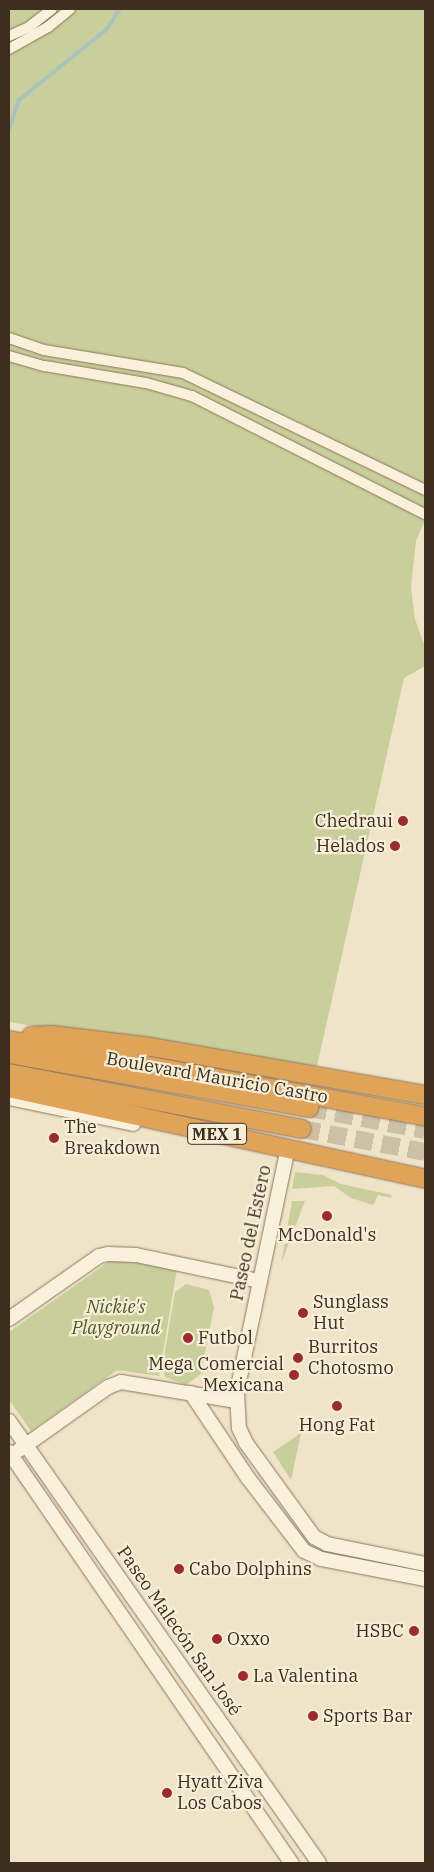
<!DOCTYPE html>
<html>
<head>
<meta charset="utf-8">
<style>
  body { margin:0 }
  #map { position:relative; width:434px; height:1872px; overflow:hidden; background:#f0e4c8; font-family:"IBM Plex Serif",serif }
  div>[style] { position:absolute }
  .green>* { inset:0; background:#c9cf9b }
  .stream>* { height:4px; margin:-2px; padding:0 2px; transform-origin:2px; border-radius:2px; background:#a9c4bc }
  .highway-tunnel>* { height:18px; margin-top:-9px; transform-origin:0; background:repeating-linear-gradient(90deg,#ccc0a6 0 18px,transparent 0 27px) }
  .roads { filter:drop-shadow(0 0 1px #8d765c) drop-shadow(0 0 1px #8d765c) }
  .street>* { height:10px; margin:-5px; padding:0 5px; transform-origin:5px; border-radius:5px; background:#faf1dc }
  .secondary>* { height:14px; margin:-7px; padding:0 7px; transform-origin:7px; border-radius:7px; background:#faf1dc }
  .highway>* { height:18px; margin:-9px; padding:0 9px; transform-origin:9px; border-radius:9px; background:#e0a458 }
  .dots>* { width:14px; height:14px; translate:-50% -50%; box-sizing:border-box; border:2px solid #f7eed8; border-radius:50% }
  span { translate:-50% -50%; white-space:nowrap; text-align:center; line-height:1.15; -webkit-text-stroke:4.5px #f7eed8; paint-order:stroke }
  .shield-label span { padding:1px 4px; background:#f7eed8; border:1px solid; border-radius:4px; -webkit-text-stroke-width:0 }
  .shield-label { font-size:16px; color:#3d2e20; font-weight:700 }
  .poi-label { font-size:18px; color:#3d2e20 }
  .right { translate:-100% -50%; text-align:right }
  .left { translate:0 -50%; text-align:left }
  .street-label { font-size:18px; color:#3d2e20 }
  .park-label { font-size:18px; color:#4d5a26; font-style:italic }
  .frame { position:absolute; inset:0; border:10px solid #3d2e20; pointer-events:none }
</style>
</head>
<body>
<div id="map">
  <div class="green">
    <i style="clip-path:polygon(9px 9px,425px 9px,425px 520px,416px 541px,411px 587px,415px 619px,425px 647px,425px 666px,404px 678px,317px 1066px,194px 1053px,9px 1022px)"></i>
    <i style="clip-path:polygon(295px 1172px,323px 1175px,341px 1184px,392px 1195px,391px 1198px,378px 1195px,373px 1205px,351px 1198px,334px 1186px,292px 1189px)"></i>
    <i style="clip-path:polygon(292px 1201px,305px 1201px,281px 1264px)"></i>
    <i style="clip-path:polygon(114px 1258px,177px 1269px,159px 1376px,117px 1370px,31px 1431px,9px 1400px,9px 1332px)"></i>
    <i style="clip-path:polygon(186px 1284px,209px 1290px,214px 1307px,201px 1374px,186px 1385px,165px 1377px,162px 1368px,175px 1292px)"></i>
    <i style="clip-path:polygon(301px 1433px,291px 1480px,273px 1452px)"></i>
  </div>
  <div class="stream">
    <i style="left:9px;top:130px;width:32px;rotate:-72deg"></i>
    <i style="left:19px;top:100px;width:113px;rotate:-38.9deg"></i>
    <i style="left:107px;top:29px;width:24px;rotate:-57deg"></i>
  </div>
  <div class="highway-tunnel">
    <i style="left:309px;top:1108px;width:118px;rotate:10.7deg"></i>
    <i style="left:302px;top:1129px;width:125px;rotate:10.6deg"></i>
  </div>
  <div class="roads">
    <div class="street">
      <i style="left:9px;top:36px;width:22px;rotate:-24deg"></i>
      <i style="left:29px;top:27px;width:29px;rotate:-38deg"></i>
      <i style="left:9px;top:49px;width:45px;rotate:-29.4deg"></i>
      <i style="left:48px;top:27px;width:28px;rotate:-39deg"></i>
      <i style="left:9px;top:338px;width:37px;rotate:19deg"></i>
      <i style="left:44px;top:350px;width:141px;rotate:9.4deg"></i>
      <i style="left:183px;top:373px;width:269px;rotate:25.8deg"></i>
      <i style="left:9px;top:356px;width:37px;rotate:16deg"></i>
      <i style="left:45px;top:366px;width:102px;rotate:9.6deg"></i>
      <i style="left:146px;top:383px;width:48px;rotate:15.8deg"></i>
      <i style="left:192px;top:396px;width:261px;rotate:26.9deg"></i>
    </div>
    <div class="secondary">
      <i style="left:9px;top:1098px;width:127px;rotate:11.8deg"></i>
      <i style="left:286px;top:1157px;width:240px;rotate:101.8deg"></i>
      <i style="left:237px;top:1392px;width:36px;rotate:87deg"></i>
      <i style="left:239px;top:1428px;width:17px;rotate:65deg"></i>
      <i style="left:246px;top:1443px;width:116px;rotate:54.1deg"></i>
      <i style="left:314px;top:1537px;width:15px;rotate:28deg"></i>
      <i style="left:327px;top:1544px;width:100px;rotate:11.5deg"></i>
      <i style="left:9px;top:1319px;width:110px;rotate:-35deg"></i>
      <i style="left:99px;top:1256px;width:9px;rotate:-13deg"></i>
      <i style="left:108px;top:1254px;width:28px;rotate:2deg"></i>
      <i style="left:136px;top:1255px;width:126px;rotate:11.9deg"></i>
      <i style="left:191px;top:1393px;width:102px;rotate:56.2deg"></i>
      <i style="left:248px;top:1478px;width:92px;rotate:52.5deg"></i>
      <i style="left:304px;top:1551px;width:19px;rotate:25deg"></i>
      <i style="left:321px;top:1559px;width:106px;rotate:10.9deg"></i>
      <i style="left:9px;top:1421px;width:540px;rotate:54.96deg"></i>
      <i style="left:19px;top:1450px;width:109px;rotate:-35.3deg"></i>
      <i style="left:108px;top:1387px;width:14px;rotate:-21deg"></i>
      <i style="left:121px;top:1382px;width:117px;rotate:9.4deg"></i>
      <i style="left:9px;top:1452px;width:499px;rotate:55.5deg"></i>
    </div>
    <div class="highway">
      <i style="left:31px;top:1036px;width:21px;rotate:-3deg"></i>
      <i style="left:52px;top:1035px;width:100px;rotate:6.9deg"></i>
      <i style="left:151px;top:1047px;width:278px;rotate:9.9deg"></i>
      <i style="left:9px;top:1040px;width:423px;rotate:10.4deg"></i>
      <i style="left:9px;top:1054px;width:305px;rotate:10.2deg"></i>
      <i style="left:9px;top:1073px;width:298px;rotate:10.8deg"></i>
      <i style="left:9px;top:1088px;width:426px;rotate:12.3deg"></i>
    </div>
  </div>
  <div class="dots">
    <i style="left:403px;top:821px;background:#9e2a2b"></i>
    <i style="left:395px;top:846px;background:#9e2a2b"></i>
    <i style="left:54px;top:1138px;background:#9e2a2b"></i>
    <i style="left:327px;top:1216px;background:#9e2a2b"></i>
    <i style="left:303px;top:1313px;background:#9e2a2b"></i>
    <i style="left:188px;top:1338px;background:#9e2a2b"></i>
    <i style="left:298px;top:1358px;background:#9e2a2b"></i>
    <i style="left:294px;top:1375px;background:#9e2a2b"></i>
    <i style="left:337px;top:1406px;background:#9e2a2b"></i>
    <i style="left:179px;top:1569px;background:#9e2a2b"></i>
    <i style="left:414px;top:1631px;background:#9e2a2b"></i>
    <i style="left:217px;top:1639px;background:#9e2a2b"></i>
    <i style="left:243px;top:1676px;background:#9e2a2b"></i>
    <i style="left:313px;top:1716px;background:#9e2a2b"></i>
    <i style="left:167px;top:1793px;background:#9e2a2b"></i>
  </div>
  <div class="shield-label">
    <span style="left:217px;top:1134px">MEX 1</span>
  </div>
  <div class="poi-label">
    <span class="right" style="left:393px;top:821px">Chedraui</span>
    <span class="right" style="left:385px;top:846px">Helados</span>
    <span class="left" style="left:64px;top:1138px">The<br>Breakdown</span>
    <span style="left:327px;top:1235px">McDonald's</span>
    <span class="left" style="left:313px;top:1313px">Sunglass<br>Hut</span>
    <span class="left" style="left:198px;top:1338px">Futbol</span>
    <span class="left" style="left:308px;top:1358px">Burritos<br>Chotosmo</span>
    <span class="right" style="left:284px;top:1375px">Mega Comercial<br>Mexicana</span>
    <span style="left:337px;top:1425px">Hong Fat</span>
    <span class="left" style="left:189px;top:1569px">Cabo Dolphins</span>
    <span class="right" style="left:404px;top:1631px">HSBC</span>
    <span class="left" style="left:227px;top:1639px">Oxxo</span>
    <span class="left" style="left:253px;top:1676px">La Valentina</span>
    <span class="left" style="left:323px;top:1716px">Sports Bar</span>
    <span class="left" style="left:177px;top:1793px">Hyatt Ziva<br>Los Cabos</span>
  </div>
  <div class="street-label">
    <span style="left:217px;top:1078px;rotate:10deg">Boulevard Mauricio Castro</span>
    <span style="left:251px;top:1233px;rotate:-78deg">Paseo del Estero</span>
    <span style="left:179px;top:1631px;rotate:55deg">Paseo Malecón San José</span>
  </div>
  <div class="park-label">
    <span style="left:116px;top:1318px">Nickie's<br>Playground</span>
  </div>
  <div class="frame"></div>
</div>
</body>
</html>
